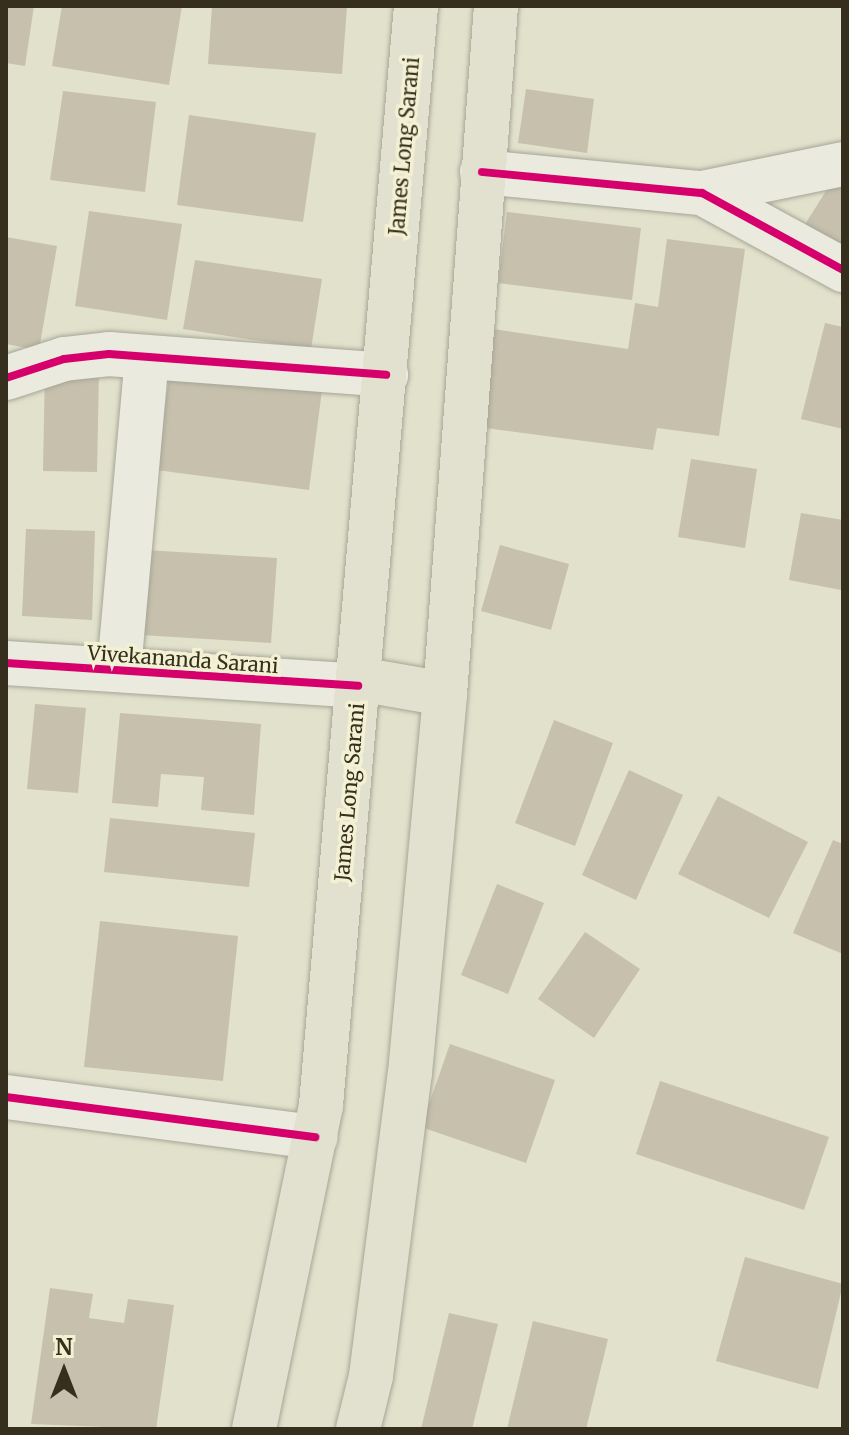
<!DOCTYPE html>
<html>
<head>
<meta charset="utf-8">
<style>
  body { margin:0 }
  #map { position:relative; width:849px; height:1435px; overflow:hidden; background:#e2e1cc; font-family:Merriweather,serif }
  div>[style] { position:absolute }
  .building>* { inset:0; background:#c6c0ad }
  .roads { filter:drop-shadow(0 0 2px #a7a596) drop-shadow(0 0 2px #a7a596) }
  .minor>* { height:44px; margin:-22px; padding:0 22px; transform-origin:22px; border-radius:22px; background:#eaeade }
  .major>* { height:44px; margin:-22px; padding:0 22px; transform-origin:22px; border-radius:22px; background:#e2e0cf }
  .cycleway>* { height:8px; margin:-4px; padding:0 4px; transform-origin:4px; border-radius:4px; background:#d6006c }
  span { translate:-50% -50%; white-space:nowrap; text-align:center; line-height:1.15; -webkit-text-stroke:7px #f3f1d3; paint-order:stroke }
  .street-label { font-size:20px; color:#362f1e }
  .frame { position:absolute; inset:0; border:8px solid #362f1e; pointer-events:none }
  .north { position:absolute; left:24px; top:1331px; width:80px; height:80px; -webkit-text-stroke:6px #f3f1d3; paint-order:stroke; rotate:0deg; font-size:22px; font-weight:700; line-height:32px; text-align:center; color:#362f1e }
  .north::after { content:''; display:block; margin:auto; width:28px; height:36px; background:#362f1e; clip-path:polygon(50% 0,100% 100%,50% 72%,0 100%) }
</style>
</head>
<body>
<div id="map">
  <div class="building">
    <i style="clip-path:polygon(6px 6px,34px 6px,25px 66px,6px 63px)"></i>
    <i style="clip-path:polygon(62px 6px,182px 6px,169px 85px,52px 66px)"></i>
    <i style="clip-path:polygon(212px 6px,347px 6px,342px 74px,208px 64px)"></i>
    <i style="clip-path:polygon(526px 89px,594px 99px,587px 153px,518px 143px)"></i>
    <i style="clip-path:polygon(63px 91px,156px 102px,145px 192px,50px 180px)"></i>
    <i style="clip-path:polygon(189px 115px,316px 133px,303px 222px,177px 205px)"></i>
    <i style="clip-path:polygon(836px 175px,843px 179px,843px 250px,804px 226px)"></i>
    <i style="clip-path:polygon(89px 211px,182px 224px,167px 320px,75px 306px)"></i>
    <i style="clip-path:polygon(507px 212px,641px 228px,632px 300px,498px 283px)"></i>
    <i style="clip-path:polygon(6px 237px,57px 246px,39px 350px,6px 344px)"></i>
    <i style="clip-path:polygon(667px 239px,745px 249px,719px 436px,657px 428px,653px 450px,478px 427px,493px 329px,628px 349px,635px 303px,658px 307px)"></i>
    <i style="clip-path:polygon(195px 260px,322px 279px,311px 349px,183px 329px)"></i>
    <i style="clip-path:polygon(825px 323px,843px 327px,843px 429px,801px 419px)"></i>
    <i style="clip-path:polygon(45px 368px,99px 369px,97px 472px,43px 471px)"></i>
    <i style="clip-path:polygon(170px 371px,322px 390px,309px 490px,156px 470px)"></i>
    <i style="clip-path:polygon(691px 459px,757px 469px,745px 548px,678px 537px)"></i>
    <i style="clip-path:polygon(801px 513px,843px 520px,841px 590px,789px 580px)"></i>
    <i style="clip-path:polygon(26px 529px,95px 531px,92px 620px,22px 616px)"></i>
    <i style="clip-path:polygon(500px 545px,569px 564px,551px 630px,481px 611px)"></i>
    <i style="clip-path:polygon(146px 550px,277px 558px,271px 643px,141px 635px)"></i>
    <i style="clip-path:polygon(35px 704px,86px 708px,78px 793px,27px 789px)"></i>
    <i style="clip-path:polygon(120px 713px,261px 724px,254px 815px,201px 810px,204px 777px,161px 774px,158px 807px,112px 803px)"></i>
    <i style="clip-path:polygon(554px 720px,613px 743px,575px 846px,515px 823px)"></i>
    <i style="clip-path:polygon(629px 770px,683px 795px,636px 900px,582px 875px)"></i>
    <i style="clip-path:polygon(718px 796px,808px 842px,769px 918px,678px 874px)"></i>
    <i style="clip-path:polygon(110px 818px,255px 833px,249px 887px,104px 872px)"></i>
    <i style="clip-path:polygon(833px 840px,843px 844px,843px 954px,793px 933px)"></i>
    <i style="clip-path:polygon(497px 884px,544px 903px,508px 994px,461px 975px)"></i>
    <i style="clip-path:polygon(100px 921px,238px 936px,223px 1081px,84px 1067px)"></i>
    <i style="clip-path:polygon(585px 932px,640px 969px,594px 1038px,538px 999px)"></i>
    <i style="clip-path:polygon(450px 1044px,555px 1080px,526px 1163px,421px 1127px)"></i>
    <i style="clip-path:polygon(660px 1081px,829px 1137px,804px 1210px,636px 1154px)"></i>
    <i style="clip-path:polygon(745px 1257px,843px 1284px,818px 1389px,716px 1361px)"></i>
    <i style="clip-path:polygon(50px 1288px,93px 1294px,89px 1318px,124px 1323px,128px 1299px,174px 1305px,156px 1429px,31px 1424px)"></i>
    <i style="clip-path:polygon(449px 1313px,498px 1324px,472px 1429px,421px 1429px)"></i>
    <i style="clip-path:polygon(533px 1321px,608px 1339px,586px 1429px,507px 1429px)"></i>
  </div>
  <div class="roads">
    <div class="minor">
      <i style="left:482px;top:172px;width:221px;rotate:5.5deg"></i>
      <i style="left:702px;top:193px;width:161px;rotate:28.6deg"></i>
      <i style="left:702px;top:193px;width:144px;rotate:-11.6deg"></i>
      <i style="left:6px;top:378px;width:61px;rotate:-18.1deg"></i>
      <i style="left:64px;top:359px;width:45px;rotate:-6.3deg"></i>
      <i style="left:109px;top:354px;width:278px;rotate:4.3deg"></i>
      <i style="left:6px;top:663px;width:353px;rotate:3.7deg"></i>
      <i style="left:119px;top:670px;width:314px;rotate:-84.9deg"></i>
      <i style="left:6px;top:1097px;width:312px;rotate:7.4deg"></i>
    </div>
    <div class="major">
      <i style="left:359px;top:679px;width:87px;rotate:9.9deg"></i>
      <i style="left:254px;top:1429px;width:331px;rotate:-78.3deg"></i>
      <i style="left:321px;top:1105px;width:1103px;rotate:-85.06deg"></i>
      <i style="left:358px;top:1429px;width:55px;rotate:-76.2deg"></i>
      <i style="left:371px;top:1376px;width:305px;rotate:-82.7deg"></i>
      <i style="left:410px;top:1073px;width:381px;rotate:-84.7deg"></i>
      <i style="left:445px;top:694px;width:690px;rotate:-85.76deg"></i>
    </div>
  </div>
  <div class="cycleway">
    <i style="left:482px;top:172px;width:221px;rotate:5.5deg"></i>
    <i style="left:702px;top:193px;width:161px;rotate:28.6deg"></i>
    <i style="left:6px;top:378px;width:61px;rotate:-18.1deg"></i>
    <i style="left:64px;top:359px;width:45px;rotate:-6.3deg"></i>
    <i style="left:109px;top:354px;width:278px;rotate:4.3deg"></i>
    <i style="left:6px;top:663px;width:353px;rotate:3.7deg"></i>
    <i style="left:6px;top:1097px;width:312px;rotate:7.4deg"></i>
  </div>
  <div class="street-label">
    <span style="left:404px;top:146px;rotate:-85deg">James Long Sarani</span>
    <span style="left:183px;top:659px;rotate:4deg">Vivekananda Sarani</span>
    <span style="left:349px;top:792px;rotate:-85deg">James Long Sarani</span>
  </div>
  <div class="frame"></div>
  <div class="north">N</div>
</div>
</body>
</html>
